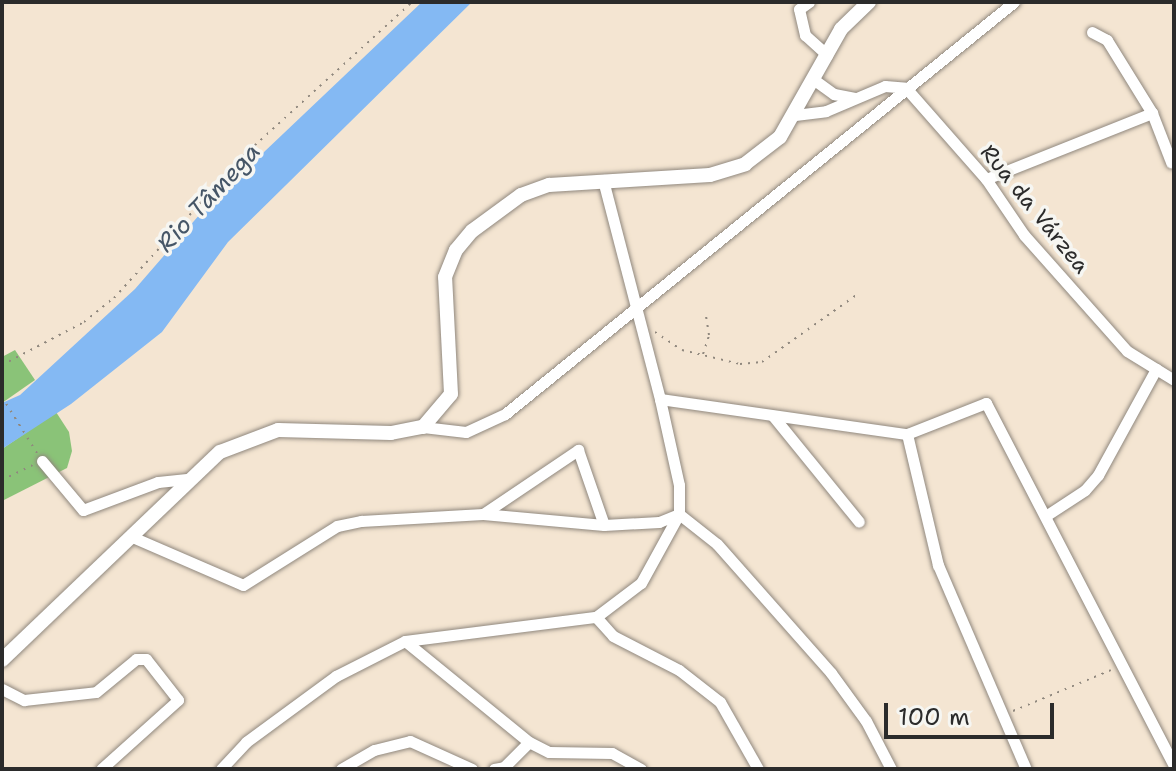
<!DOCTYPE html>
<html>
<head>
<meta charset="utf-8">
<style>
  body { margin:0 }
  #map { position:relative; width:1176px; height:771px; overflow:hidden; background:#f4e5d2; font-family:"Shantell Sans",sans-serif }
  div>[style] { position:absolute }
  .green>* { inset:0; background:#8ac378 }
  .water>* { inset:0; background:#84b9f3 }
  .path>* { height:2px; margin-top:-1px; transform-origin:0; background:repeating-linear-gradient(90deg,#90887e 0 2px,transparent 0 8px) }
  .roads { filter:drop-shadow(0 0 2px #90887e) drop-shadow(0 0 2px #90887e) }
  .minor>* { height:11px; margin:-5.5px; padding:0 5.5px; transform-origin:5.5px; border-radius:5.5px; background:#fff }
  .major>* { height:14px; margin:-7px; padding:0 7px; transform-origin:7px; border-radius:7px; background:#fff }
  span { translate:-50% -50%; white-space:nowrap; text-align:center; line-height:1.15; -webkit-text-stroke:7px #f6f6f2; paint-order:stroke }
  .street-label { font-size:22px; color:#2b2b2b }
  .water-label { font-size:24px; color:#465667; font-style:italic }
  .frame { position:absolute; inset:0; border:4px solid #2b2b2b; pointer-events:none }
  .scale { position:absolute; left:884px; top:703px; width:170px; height:36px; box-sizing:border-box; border:4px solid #2b2b2b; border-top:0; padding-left:10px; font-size:24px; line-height:28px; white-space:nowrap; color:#2b2b2b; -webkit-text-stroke:6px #f6f6f2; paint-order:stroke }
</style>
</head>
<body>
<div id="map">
  <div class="green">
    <i style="clip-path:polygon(15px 350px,35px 380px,2px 403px,2px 357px)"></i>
    <i style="clip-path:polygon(56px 412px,69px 432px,72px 451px,67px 468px,2px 501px,2px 449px)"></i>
  </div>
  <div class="water">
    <i style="clip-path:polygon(422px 2px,472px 2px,228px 242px,162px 332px,71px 404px,2px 449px,2px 403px,20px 395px,135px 289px,207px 206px)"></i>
  </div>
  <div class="path">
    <i style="left:655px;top:332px;width:32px;rotate:34deg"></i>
    <i style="left:682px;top:350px;width:60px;rotate:13.6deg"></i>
    <i style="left:740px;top:364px;width:22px;rotate:-5deg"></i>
    <i style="left:762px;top:362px;width:119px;rotate:-35.4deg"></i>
    <i style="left:703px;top:354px;width:20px;rotate:-72deg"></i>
    <i style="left:709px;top:335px;width:19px;rotate:-99deg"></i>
    <i style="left:2px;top:365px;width:93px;rotate:-27.7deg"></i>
    <i style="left:84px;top:322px;width:38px;rotate:-39deg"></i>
    <i style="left:114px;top:298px;width:192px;rotate:-47.7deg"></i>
    <i style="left:243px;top:156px;width:229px;rotate:-42.3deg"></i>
    <i style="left:2px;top:397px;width:66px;rotate:58deg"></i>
    <i style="left:2px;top:480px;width:34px;rotate:-26deg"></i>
    <i style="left:1013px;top:711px;width:106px;rotate:-22.7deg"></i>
  </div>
  <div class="roads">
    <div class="minor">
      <i style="left:809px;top:2px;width:12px;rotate:145deg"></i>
      <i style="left:799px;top:9px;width:27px;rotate:77deg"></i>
      <i style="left:805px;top:35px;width:30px;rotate:42deg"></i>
      <i style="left:813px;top:79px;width:26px;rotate:36deg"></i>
      <i style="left:834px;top:94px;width:21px;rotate:11deg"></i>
      <i style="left:1152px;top:113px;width:53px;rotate:68.8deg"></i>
      <i style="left:795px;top:115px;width:31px;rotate:-7deg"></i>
      <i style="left:826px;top:111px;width:64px;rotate:-23deg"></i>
      <i style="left:885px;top:86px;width:21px;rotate:5deg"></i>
      <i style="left:906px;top:88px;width:121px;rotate:48.7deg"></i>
      <i style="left:986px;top:179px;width:68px;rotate:55.8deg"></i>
      <i style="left:1024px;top:235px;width:155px;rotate:48.4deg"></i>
      <i style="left:1127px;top:351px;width:55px;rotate:31.7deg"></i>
      <i style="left:986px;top:179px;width:179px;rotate:-21.7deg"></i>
      <i style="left:1152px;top:113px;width:86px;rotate:-121.7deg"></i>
      <i style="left:1107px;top:40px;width:17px;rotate:-152deg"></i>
      <i style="left:660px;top:399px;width:249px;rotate:8.1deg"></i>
      <i style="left:907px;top:434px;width:85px;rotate:-21.4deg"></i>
      <i style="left:986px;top:403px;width:409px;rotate:62.6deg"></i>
      <i style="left:773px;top:416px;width:136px;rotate:50.9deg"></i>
      <i style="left:423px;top:427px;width:43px;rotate:6.6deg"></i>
      <i style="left:466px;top:432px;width:43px;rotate:-24.8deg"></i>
      <i style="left:505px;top:414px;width:655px;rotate:-38.99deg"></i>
      <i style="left:907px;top:434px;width:135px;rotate:76.7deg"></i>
      <i style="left:938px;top:565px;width:222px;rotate:66.7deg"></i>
      <i style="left:42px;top:461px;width:64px;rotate:50.1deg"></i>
      <i style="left:83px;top:510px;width:80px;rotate:-20.5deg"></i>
      <i style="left:158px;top:482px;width:29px;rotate:-6deg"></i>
      <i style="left:483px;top:514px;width:115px;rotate:-34deg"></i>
      <i style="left:578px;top:450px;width:79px;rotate:70.9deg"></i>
      <i style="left:1047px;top:515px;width:45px;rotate:-33.3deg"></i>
      <i style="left:1085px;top:490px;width:20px;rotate:-49deg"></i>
      <i style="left:1098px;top:475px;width:121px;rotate:-61.3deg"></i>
      <i style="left:130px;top:536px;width:123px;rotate:23.4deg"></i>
      <i style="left:243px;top:585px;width:111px;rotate:-32.1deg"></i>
      <i style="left:337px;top:526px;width:25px;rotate:-12deg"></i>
      <i style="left:361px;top:521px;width:122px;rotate:-3.3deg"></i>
      <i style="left:483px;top:514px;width:121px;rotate:5.2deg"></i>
      <i style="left:604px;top:525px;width:55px;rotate:-3.1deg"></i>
      <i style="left:659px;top:522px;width:22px;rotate:-22deg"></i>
      <i style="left:679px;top:514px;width:48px;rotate:38.3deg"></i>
      <i style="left:717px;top:544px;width:172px;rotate:48.5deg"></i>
      <i style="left:831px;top:673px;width:59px;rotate:53.9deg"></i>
      <i style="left:866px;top:721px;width:54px;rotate:62.5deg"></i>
      <i style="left:596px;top:617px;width:25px;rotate:48deg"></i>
      <i style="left:613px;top:636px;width:74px;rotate:27.3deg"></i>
      <i style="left:679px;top:670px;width:52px;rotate:38deg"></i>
      <i style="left:720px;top:702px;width:77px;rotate:60.4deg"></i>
      <i style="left:405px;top:641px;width:193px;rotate:-7.2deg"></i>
      <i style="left:596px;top:617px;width:56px;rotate:-37.1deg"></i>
      <i style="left:641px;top:583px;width:79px;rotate:-61.2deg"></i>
      <i style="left:679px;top:514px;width:29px;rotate:-90deg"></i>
      <i style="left:679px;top:485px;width:88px;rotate:-102.5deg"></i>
      <i style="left:660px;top:399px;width:226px;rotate:-104.6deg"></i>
      <i style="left:2px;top:689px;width:25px;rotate:27deg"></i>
      <i style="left:24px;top:700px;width:72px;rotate:-6.3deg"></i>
      <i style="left:96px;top:692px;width:52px;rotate:-39.5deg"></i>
      <i style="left:136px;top:659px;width:10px"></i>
      <i style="left:146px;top:659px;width:52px;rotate:52deg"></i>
      <i style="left:178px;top:700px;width:103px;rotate:138.1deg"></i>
      <i style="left:221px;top:769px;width:37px;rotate:-47deg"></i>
      <i style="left:246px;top:742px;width:112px;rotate:-36.3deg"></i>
      <i style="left:336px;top:676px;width:77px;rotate:-26.9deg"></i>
      <i style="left:405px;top:641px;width:160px;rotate:39.2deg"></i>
      <i style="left:529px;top:742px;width:22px;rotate:27deg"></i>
      <i style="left:549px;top:752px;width:63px;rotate:0.9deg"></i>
      <i style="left:612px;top:753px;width:33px;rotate:29deg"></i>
      <i style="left:341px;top:769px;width:38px;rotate:-30deg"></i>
      <i style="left:374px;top:750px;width:37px;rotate:-14deg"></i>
      <i style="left:410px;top:741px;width:68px;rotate:24.3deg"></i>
      <i style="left:494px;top:769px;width:10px;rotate:-11deg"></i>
      <i style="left:504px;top:767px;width:35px;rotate:-45deg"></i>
    </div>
    <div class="major">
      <i style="left:2px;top:660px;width:301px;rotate:-43.7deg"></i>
      <i style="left:220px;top:452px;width:62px;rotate:-20.8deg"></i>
      <i style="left:278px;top:430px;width:113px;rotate:1.5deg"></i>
      <i style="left:391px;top:433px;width:33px;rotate:-11deg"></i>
      <i style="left:423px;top:427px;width:43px;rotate:-49.7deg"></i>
      <i style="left:451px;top:394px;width:117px;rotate:-92.9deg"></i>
      <i style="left:445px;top:277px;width:29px;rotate:-68deg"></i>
      <i style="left:456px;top:250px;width:25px;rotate:-50deg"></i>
      <i style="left:472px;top:231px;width:61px;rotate:-36.3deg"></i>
      <i style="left:521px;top:195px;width:30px;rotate:-20deg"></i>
      <i style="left:549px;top:185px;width:161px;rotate:-3.6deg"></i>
      <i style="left:710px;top:175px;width:37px;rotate:-17deg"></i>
      <i style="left:745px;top:164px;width:44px;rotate:-37.6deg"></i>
      <i style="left:780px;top:137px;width:124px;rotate:-60.5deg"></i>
      <i style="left:841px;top:29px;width:39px;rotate:-44deg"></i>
    </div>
  </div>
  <div class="street-label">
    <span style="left:1035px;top:209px;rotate:51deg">Rua da Várzea</span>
  </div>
  <div class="water-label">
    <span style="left:209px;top:198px;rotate:-47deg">Rio Tâmega</span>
  </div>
  <div class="frame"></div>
  <div class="scale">100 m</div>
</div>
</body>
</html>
